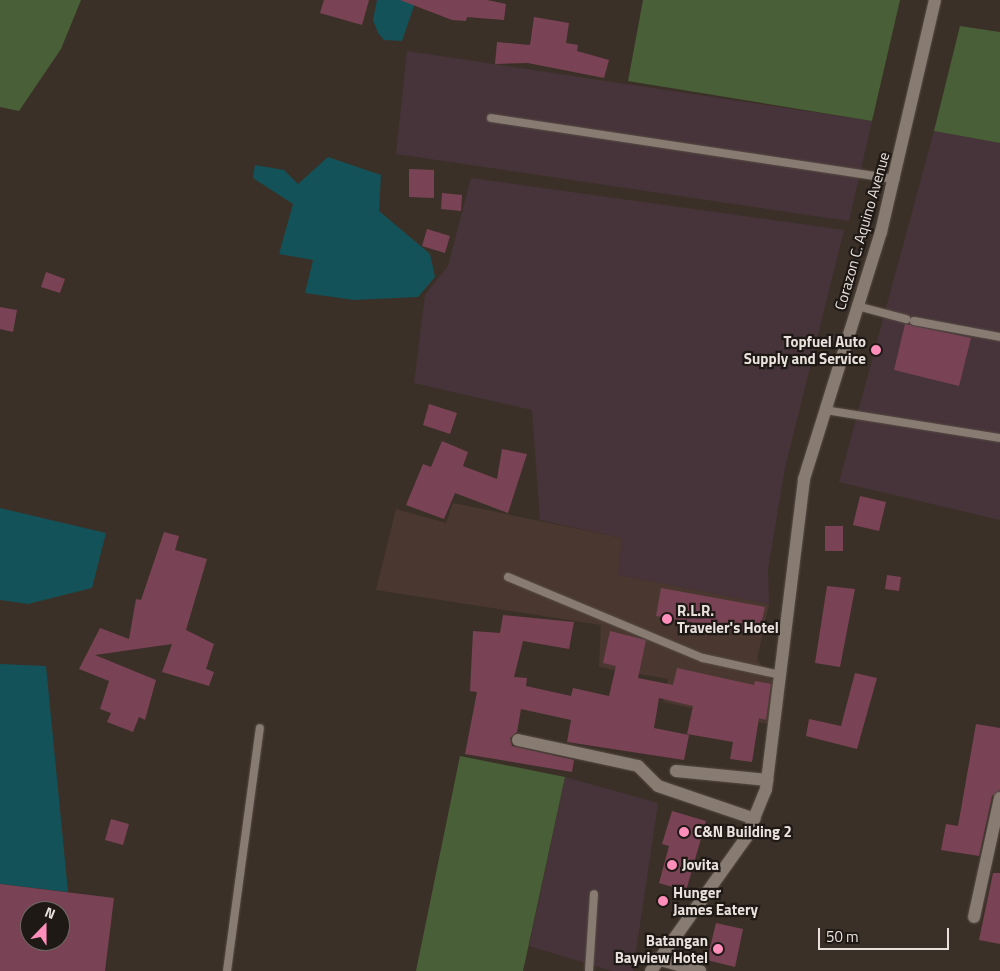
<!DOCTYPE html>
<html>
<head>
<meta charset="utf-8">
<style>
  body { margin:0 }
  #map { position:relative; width:1000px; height:971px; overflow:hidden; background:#3b3027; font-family:"Titillium Web",sans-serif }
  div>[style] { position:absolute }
  .commercial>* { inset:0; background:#4a3830 }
  .industrial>* { inset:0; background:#47343a }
  .green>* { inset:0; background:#495f37 }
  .water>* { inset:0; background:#135259 }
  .building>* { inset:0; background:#794355 }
  .roads { filter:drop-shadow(0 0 1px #564c45) drop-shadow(0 0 1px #564c45) }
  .service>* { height:8px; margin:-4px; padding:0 4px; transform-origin:4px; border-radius:4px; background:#887b71 }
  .minor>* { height:12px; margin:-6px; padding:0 6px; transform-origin:6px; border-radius:6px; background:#887b71 }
  .secondary>* { height:12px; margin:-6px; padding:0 6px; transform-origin:6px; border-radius:6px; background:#887b71 }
  .dots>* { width:14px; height:14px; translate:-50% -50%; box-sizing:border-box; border:2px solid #1e1915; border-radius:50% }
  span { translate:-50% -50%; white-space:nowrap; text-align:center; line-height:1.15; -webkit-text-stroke:4.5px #1e1915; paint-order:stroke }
  .street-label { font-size:15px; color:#e9e1dc }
  .poi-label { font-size:15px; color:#e9e1dc; font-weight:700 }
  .right { translate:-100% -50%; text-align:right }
  .left { translate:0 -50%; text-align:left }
  .north { position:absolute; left:20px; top:901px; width:50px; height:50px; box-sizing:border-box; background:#1e1915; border:1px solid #6f6965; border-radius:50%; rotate:22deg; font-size:14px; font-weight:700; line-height:20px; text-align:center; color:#e9e1dc }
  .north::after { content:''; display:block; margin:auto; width:18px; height:22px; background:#ff8eba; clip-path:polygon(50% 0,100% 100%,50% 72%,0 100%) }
  .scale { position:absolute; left:818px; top:928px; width:131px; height:22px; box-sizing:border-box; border:2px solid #e9e1dc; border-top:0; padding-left:6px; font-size:15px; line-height:18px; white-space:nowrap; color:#e9e1dc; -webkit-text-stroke:4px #1e1915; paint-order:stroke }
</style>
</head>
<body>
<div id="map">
  <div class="commercial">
    <i style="clip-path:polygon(453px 503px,622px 538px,618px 575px,769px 604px,757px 660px,775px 684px,768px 724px,663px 702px,668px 679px,599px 667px,601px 625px,376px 590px,396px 509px,446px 523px)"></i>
  </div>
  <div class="industrial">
    <i style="clip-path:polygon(407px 51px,872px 121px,849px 221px,396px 154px)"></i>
    <i style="clip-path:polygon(934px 131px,1000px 143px,1000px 520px,839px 482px)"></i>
    <i style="clip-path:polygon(471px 178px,844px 230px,785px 468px,768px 569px,769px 604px,618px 575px,622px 538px,540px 520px,532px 410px,414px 383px,425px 295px,448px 266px)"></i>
    <i style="clip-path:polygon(565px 777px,658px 803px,633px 971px,612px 971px,529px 946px)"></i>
  </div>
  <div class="green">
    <i style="clip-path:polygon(0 0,81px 0,61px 49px,19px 111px,0 107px)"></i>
    <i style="clip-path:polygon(643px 0,900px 0,872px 121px,628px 81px)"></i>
    <i style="clip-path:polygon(960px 26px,1000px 32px,1000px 143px,934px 131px)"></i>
    <i style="clip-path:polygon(460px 756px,565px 777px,523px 971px,416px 971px)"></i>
  </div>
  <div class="water">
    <i style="clip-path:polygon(377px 0,416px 0,402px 41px,384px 40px,378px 33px,373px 20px)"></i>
    <i style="clip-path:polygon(328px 157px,381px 175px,379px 211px,430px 254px,435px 277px,418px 297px,354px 300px,305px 293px,313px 260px,279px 254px,293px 204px,253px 178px,255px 165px,284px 170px,298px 184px)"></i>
    <i style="clip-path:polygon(0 508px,106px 533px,92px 588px,28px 604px,0 600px)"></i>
    <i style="clip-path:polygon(0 664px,46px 666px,68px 892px,0 884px)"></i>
  </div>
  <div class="building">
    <i style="clip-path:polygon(324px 0,369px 0,362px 25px,320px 13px)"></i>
    <i style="clip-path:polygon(400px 0,487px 0,506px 4px,504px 20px,467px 17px,466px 21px,452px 20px)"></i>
    <i style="clip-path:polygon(534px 17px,569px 23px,566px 43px,578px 45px,577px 51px,609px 60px,604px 78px,528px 63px,495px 64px,497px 42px,530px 45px)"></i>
    <i style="clip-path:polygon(409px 169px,434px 170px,434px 198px,409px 197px)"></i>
    <i style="clip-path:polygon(442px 193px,462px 195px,461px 211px,441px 209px)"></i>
    <i style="clip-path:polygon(427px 229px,450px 236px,445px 253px,422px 246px)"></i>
    <i style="clip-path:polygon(46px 272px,65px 279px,60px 293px,41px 287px)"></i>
    <i style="clip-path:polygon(0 307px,17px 310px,13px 332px,0 329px)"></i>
    <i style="clip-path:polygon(905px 324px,971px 338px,959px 386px,894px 370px)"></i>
    <i style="clip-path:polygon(429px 404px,457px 413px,450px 434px,423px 425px)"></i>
    <i style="clip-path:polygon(442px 441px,468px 452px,463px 466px,497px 479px,502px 449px,527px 454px,508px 513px,455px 493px,444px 519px,406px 505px,423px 464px,431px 467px)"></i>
    <i style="clip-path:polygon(860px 496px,886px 502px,879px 531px,853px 525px)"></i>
    <i style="clip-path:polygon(825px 526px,843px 526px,843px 551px,825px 551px)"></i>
    <i style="clip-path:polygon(164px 532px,179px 536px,175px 550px,207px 559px,186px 630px,214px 644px,206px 669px,214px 672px,209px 686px,162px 672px,172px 644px,95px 655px,156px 680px,145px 720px,139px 717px,133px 732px,107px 722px,111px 713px,100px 709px,109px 681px,79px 669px,100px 628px,129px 639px,136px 599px,141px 600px)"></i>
    <i style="clip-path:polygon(887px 575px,901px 577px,899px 591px,885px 589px)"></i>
    <i style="clip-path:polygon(827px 586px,855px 589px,840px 667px,815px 663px)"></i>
    <i style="clip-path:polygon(661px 588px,765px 607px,762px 620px,757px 634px,656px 616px)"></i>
    <i style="clip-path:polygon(503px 615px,574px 622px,569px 649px,523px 641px,514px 677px,527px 678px,526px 686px,571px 696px,573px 688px,609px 696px,616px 666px,603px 663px,610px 631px,646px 640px,638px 678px,673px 685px,677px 668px,754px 685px,755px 681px,771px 684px,766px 720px,759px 718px,752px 762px,730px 759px,733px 742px,687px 734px,693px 706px,659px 698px,654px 728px,689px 735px,684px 760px,567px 742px,571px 720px,521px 709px,517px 732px,510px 738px,512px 746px,574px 760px,572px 772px,465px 754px,477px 692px,470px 691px,473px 631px,500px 633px)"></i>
    <i style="clip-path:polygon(855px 673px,877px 678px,857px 749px,806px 736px,809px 719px,841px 726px)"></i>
    <i style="clip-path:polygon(976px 724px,1000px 728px,1000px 790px,992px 796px,979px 856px,941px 850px,946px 824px,958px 826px)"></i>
    <i style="clip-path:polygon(672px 811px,706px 821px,686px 891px,659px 883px,669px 846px,662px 844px)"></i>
    <i style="clip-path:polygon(111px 819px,129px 824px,123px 845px,105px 840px)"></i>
    <i style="clip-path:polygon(993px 873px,1000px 873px,1000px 944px,979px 940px)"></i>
    <i style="clip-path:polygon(evenodd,0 884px,114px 898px,105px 971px,0 971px,0 884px,30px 911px,60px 911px,60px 941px,30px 941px,30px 911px)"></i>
    <i style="clip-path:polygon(716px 923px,743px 929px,735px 967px,707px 960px)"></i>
  </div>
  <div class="roads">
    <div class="service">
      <i style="left:491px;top:118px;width:409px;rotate:8.6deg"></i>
      <i style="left:857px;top:306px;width:51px;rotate:14.9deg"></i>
      <i style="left:914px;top:321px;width:87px;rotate:10.5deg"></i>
      <i style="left:825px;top:410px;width:177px;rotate:9.1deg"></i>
      <i style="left:508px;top:577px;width:211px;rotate:22.6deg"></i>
      <i style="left:703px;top:658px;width:80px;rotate:12.3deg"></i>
      <i style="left:227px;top:971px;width:245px;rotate:-82.3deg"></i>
      <i style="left:589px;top:971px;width:77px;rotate:-86.3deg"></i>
    </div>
    <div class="minor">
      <i style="left:518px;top:740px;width:123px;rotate:12.2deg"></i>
      <i style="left:638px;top:766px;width:28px;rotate:45deg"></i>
      <i style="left:658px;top:786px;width:102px;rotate:18.8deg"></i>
      <i style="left:676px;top:771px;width:92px;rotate:5.6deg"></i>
      <i style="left:974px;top:917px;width:122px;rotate:-77.7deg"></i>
      <i style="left:657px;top:959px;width:45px;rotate:15.6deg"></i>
    </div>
    <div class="secondary">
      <i style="left:651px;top:971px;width:163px;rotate:-54.5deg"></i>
      <i style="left:746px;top:838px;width:53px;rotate:-67.8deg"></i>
      <i style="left:766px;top:789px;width:312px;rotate:-83deg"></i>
      <i style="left:804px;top:479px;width:259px;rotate:-72.7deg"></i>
      <i style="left:881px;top:232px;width:238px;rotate:-76.9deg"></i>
    </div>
  </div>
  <div class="dots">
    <i style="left:876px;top:350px;background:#ff8eba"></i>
    <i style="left:667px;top:619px;background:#ff8eba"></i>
    <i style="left:684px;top:832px;background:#ff8eba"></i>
    <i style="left:672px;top:865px;background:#ff8eba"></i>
    <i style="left:663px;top:901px;background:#ff8eba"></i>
    <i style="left:718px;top:949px;background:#ff8eba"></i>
  </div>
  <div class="street-label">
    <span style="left:862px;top:231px;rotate:-74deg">Corazon C. Aquino Avenue</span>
  </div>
  <div class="poi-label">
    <span class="right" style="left:866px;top:350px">Topfuel Auto<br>Supply and Service</span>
    <span class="left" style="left:677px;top:619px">R.L.R.<br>Traveler's Hotel</span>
    <span class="left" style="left:694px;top:832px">C&amp;N Building 2</span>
    <span class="left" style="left:682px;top:865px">Jovita</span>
    <span class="left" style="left:673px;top:901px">Hunger<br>James Eatery</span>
    <span class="right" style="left:708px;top:949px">Batangan<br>Bayview Hotel</span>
  </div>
  <div class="north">N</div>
  <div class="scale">50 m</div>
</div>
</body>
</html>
